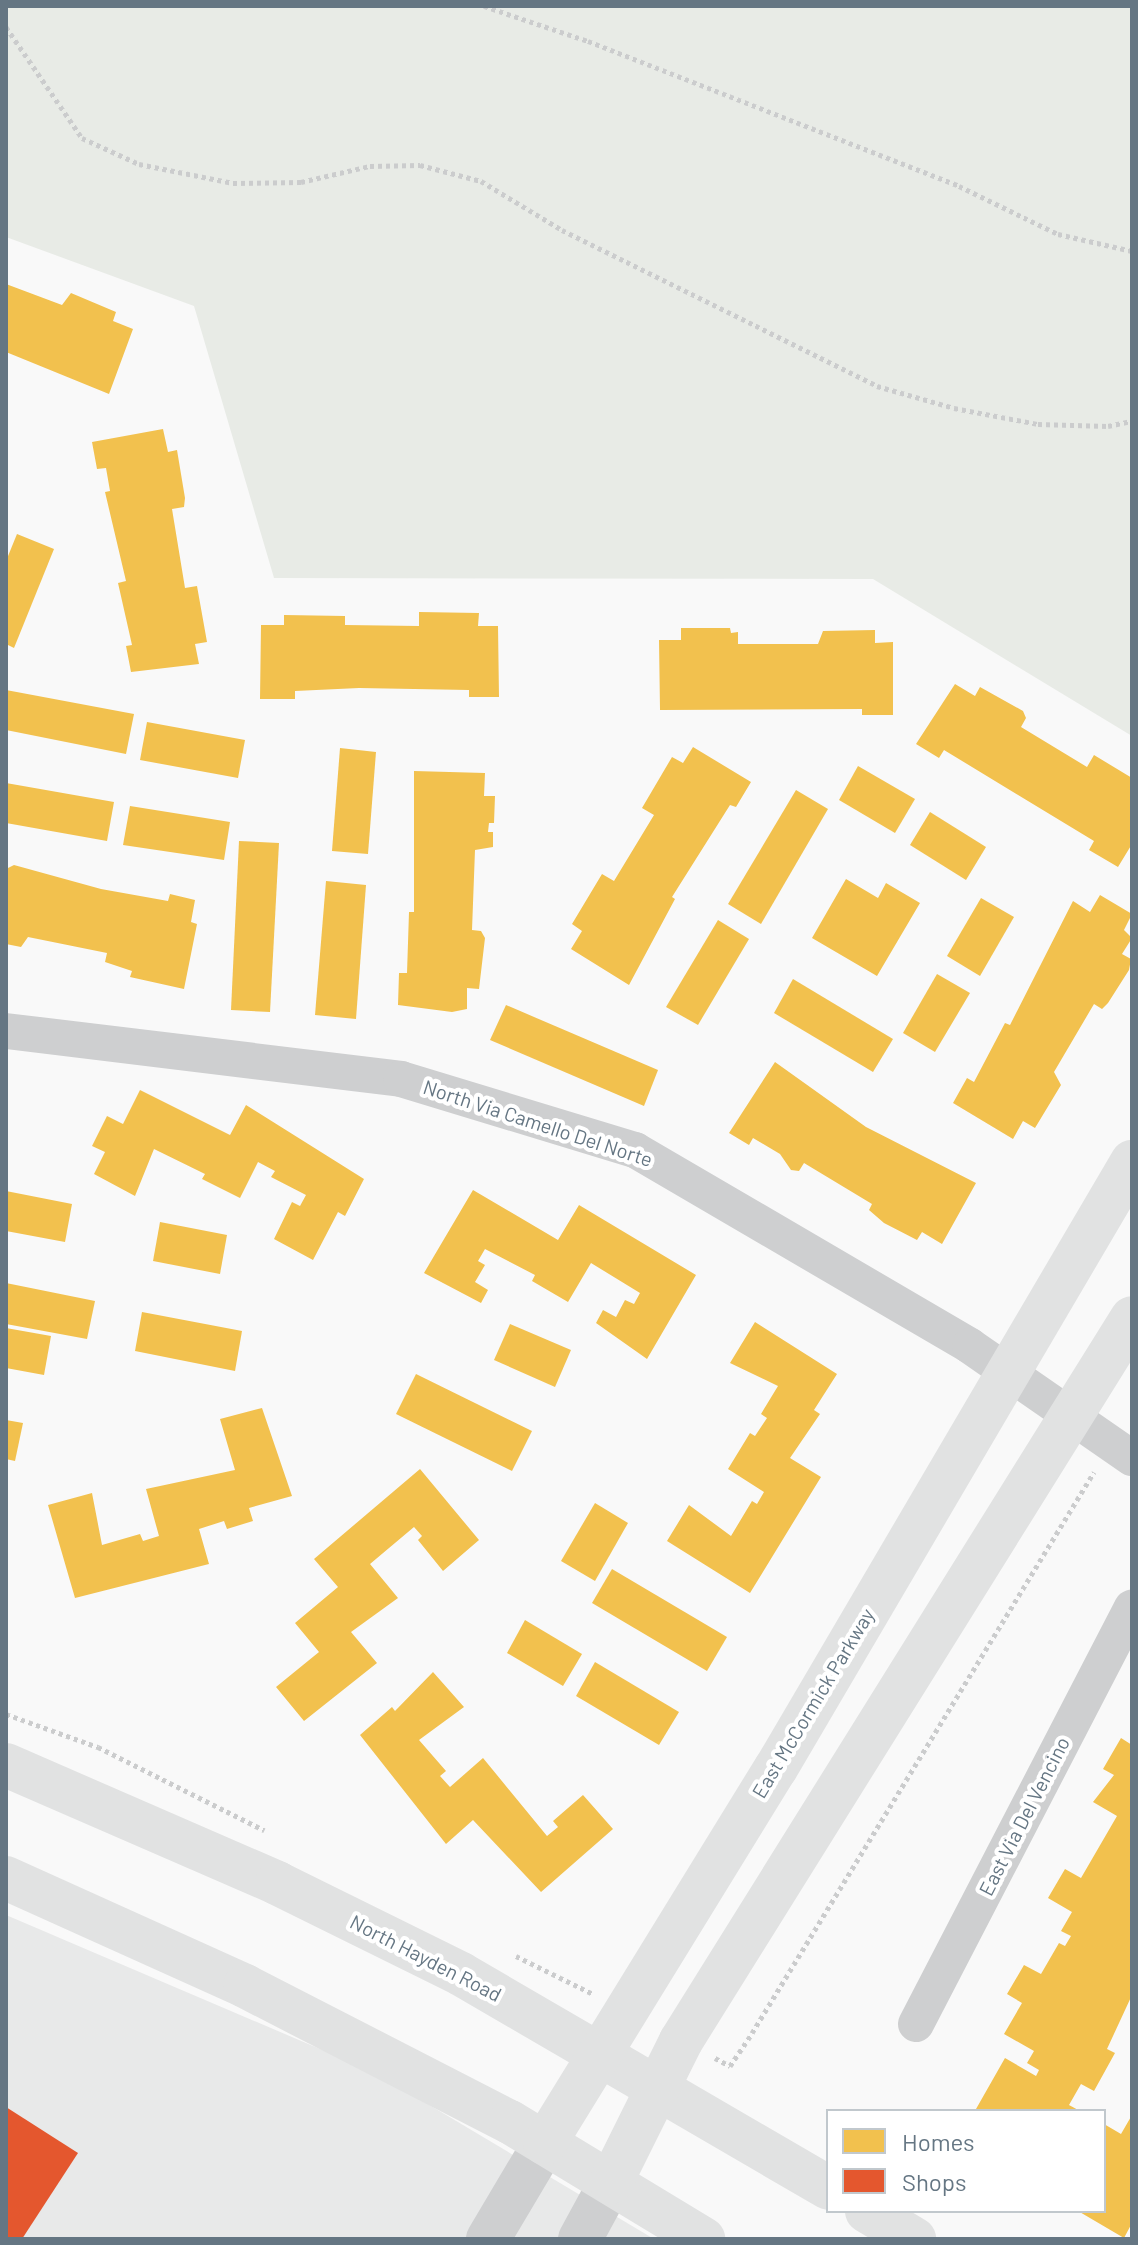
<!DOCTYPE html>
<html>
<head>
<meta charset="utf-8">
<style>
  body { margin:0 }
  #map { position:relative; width:1138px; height:2245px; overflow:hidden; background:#f9f9f9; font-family:Barlow,sans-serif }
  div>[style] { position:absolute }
  .built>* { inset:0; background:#e8e9e9 }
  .green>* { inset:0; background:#e8ebe6 }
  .homes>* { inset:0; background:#f2c14e }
  .shops>* { inset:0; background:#e4572e }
  .path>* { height:5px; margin-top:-2.5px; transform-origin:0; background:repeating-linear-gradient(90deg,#cbcccd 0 4px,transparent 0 8px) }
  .minor>* { height:36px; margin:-18px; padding:0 18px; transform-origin:18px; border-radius:18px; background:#cecfd0 }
  .tertiary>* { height:44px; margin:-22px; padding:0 22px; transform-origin:22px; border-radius:22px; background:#cecfd0 }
  .secondary>* { height:44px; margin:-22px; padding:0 22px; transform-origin:22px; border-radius:22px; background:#e1e2e2 }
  span { translate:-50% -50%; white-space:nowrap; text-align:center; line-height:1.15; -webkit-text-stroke:8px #fff; paint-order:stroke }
  .street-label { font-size:20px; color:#657683 }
  .frame { position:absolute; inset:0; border:8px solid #657683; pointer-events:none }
  .legend { position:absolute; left:826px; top:2109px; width:280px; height:104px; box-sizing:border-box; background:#fff; border:2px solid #c1c8cd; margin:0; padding:10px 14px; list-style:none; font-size:24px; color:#657683 }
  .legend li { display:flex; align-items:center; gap:16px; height:40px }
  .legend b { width:40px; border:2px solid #c1c8cd }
</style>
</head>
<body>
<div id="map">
  <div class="built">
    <i style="clip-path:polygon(6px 1915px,374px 2072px,654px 2239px,6px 2239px)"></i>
  </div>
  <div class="green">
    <i style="clip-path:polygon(6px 6px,1132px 6px,1132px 736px,873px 579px,274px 578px,194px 306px,6px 237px)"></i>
  </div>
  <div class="homes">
    <i style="clip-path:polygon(6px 284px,62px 305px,71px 293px,116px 312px,113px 321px,133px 329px,109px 394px,6px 352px)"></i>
    <i style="clip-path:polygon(163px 429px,168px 452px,177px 450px,185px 498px,184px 507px,172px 509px,185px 588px,197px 586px,207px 642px,195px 644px,199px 664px,131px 672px,126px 646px,132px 645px,118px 583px,126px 581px,105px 492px,110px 491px,106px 468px,97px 469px,92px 442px)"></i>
    <i style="clip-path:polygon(17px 534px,54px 549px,14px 648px,6px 644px,6px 561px)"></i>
    <i style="clip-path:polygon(419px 612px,479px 613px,478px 626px,498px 626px,499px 697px,469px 697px,469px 690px,359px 688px,295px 691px,295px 699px,260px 699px,261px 625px,284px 625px,284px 615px,345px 616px,345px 625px,419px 626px)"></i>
    <i style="clip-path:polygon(681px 628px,730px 628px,731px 633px,738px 632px,738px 644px,818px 644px,823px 631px,875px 630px,875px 643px,893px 642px,893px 715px,862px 715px,862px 709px,660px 710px,659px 640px,681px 640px)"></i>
    <i style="clip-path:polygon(955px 684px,975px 696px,980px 687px,1023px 711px,1026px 718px,1021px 727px,1087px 767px,1094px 755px,1132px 778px,1132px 844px,1118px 867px,1089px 850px,1094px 841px,944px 750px,939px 758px,916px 744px)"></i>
    <i style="clip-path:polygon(6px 690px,134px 714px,126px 754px,6px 730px)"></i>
    <i style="clip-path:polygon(147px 722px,245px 740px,238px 778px,140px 760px)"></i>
    <i style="clip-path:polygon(693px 747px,751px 782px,736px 807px,730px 805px,672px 897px,675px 899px,629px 985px,571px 949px,582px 931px,572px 924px,602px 874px,614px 881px,654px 815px,642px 808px,672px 757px,683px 763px)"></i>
    <i style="clip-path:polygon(340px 748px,376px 752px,368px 854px,332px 851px)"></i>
    <i style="clip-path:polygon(858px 766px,915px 799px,895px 833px,839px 800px)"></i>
    <i style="clip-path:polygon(414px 771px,485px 773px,484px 796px,495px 796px,494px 823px,489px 823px,488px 832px,493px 832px,493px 847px,475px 850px,472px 930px,481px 931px,485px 938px,479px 989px,467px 988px,467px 1009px,452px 1012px,398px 1005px,399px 973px,407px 973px,409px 912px,414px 912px)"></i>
    <i style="clip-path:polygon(6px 783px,114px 802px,107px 841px,6px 823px)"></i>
    <i style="clip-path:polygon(796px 790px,828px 809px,761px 924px,728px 904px)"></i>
    <i style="clip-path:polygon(130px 806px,230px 822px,224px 860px,123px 845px)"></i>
    <i style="clip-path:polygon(930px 812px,986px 847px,966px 880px,910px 845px)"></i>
    <i style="clip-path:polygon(239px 841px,279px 843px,270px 1012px,231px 1010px)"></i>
    <i style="clip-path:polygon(14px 865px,101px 889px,168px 901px,170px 894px,195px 900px,191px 922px,197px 924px,184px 989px,130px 977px,132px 971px,105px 962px,107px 953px,28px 937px,21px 947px,6px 944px,6px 869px)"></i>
    <i style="clip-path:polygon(846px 879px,878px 898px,886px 883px,920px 903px,877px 976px,812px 938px)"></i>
    <i style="clip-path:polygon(326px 881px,366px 885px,356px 1019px,315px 1015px)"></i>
    <i style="clip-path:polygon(1100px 895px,1132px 914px,1124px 930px,1132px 938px,1122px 954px,1131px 959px,1129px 970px,1108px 1003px,1102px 1009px,1094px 1004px,1054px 1072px,1061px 1085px,1035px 1128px,1023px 1121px,1013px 1139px,953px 1103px,967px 1078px,974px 1082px,1005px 1023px,1010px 1025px,1073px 901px,1090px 912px)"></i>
    <i style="clip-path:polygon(981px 898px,1014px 917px,980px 976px,947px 956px)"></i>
    <i style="clip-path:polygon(718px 920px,749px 939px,698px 1025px,666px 1007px)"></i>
    <i style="clip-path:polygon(937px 974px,970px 993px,935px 1052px,903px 1033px)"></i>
    <i style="clip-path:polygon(793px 979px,893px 1039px,873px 1072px,774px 1013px)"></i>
    <i style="clip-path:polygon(506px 1005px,658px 1070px,644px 1106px,490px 1040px)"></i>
    <i style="clip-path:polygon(775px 1062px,866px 1127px,976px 1183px,942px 1244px,922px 1232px,917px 1240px,884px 1223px,869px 1210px,872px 1204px,804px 1163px,799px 1171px,791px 1170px,780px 1154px,753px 1138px,749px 1145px,729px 1133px)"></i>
    <i style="clip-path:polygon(140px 1090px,230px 1135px,246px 1105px,364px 1179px,345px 1216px,338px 1212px,313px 1260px,274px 1239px,292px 1202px,300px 1206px,306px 1195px,271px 1177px,275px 1171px,258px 1162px,240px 1198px,202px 1179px,205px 1174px,154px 1149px,135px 1196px,94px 1174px,105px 1152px,92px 1146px,107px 1116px,123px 1124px)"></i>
    <i style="clip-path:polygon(473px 1190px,558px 1240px,579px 1205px,696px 1275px,647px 1359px,596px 1323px,603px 1310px,616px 1317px,625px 1300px,634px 1304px,640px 1293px,591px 1263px,568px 1302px,532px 1281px,535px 1275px,485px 1249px,478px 1261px,485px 1265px,475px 1282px,488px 1290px,481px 1303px,424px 1273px)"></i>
    <i style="clip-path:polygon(6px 1191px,72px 1204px,65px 1242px,6px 1231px)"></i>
    <i style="clip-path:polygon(160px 1222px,227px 1235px,220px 1274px,153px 1261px)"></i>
    <i style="clip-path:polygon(6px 1283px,95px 1301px,87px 1339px,6px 1324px)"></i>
    <i style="clip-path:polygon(142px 1312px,242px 1331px,235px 1371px,135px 1351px)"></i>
    <i style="clip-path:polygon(755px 1322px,837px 1374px,814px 1410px,820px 1414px,790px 1458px,821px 1477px,750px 1593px,667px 1541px,689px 1505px,731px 1536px,752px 1501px,757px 1504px,764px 1492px,728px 1469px,750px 1433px,755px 1436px,767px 1418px,761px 1414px,778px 1386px,730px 1363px)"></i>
    <i style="clip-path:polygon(510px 1324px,571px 1350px,555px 1387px,494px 1360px)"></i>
    <i style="clip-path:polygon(6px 1328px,51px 1336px,44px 1375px,6px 1368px)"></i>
    <i style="clip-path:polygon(416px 1374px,532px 1431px,512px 1471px,396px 1414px)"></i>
    <i style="clip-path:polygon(262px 1408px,292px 1496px,249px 1508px,253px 1521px,227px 1529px,224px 1521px,199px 1529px,209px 1564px,75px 1598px,48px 1505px,92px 1493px,102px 1545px,140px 1534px,143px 1541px,159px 1536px,146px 1489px,235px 1470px,220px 1419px)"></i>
    <i style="clip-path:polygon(6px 1420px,23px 1423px,15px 1461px,6px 1459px)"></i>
    <i style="clip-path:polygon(420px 1469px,479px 1540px,443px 1571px,418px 1540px,422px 1536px,414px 1527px,370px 1564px,398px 1598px,351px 1632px,377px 1663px,304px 1721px,276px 1687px,319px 1652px,295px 1623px,338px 1587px,314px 1559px)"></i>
    <i style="clip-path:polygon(595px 1503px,628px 1523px,595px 1581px,561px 1561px)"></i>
    <i style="clip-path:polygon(612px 1569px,727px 1637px,707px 1671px,592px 1603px)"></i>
    <i style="clip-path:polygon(525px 1620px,582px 1654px,563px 1686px,507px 1653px)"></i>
    <i style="clip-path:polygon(595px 1662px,679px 1712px,659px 1745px,576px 1696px)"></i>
    <i style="clip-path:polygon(433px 1672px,464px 1707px,419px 1740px,446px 1771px,440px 1776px,450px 1787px,483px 1758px,547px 1836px,558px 1827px,553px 1821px,583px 1795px,613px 1829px,541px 1892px,473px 1820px,446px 1844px,360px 1735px,392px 1707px,395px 1711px)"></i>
    <i style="clip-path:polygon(1121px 1738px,1132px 1745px,1132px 1995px,1107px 2049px,1115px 2053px,1094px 2091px,1081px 2084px,1069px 2105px,1080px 2111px,981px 2111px,976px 2109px,1005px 2058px,1036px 2076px,1039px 2070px,1027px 2063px,1034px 2051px,1004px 2034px,1022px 2003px,1007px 1994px,1024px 1965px,1041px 1974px,1059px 1943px,1065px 1946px,1071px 1936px,1061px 1931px,1072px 1912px,1048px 1898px,1065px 1869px,1081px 1878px,1117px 1816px,1093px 1802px,1114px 1775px,1103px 1769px)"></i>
    <i style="clip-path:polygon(1132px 2115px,1132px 2223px,1124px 2238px,1078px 2211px,1104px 2211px,1104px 2124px,1121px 2134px)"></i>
  </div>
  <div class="shops">
    <i style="clip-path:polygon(6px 2107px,78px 2153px,22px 2239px,6px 2239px)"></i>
  </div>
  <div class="path">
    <i style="left:484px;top:6px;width:110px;rotate:18.6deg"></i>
    <i style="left:588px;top:41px;width:398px;rotate:21.3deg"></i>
    <i style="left:959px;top:186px;width:110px;rotate:25.9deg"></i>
    <i style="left:1058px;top:234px;width:76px;rotate:12.9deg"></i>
    <i style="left:6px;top:27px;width:135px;rotate:55.6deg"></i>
    <i style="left:82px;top:138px;width:63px;rotate:24.5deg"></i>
    <i style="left:139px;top:164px;width:96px;rotate:11.4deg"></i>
    <i style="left:233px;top:183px;width:68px;rotate:-0.8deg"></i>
    <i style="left:301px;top:182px;width:71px;rotate:-13.1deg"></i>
    <i style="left:370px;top:166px;width:50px;rotate:-1.1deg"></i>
    <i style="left:420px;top:165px;width:63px;rotate:14.7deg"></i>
    <i style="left:481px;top:181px;width:95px;rotate:31.2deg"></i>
    <i style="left:562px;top:230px;width:352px;rotate:26.3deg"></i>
    <i style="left:877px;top:386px;width:80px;rotate:15.9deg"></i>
    <i style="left:954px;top:408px;width:86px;rotate:10.8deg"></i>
    <i style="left:1038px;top:424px;width:70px;rotate:1.6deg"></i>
    <i style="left:1108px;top:426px;width:25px;rotate:-12deg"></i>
    <i style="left:6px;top:1714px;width:98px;rotate:19.7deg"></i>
    <i style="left:98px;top:1747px;width:186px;rotate:26.6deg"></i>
    <i style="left:516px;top:1956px;width:86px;rotate:26.3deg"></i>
    <i style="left:715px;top:2058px;width:17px;rotate:28deg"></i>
    <i style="left:730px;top:2066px;width:40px;rotate:-56deg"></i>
    <i style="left:752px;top:2033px;width:657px;rotate:-58.63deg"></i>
  </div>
  <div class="minor">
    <i style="left:6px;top:1031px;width:398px;rotate:6.9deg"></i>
    <i style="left:401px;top:1079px;width:245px;rotate:16.9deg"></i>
    <i style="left:635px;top:1150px;width:388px;rotate:30.3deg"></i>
    <i style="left:970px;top:1346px;width:197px;rotate:34.7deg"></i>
    <i style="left:916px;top:2024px;width:469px;rotate:-62.6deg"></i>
  </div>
  <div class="tertiary">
    <i style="left:488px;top:2239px;width:112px;rotate:-59.3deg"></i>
    <i style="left:580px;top:2239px;width:65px;rotate:-61.5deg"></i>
  </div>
  <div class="secondary">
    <i style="left:6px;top:1765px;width:296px;rotate:23.5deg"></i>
    <i style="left:277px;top:1883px;width:205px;rotate:26.3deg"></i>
    <i style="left:461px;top:1974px;width:425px;rotate:30.2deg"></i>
    <i style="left:6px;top:1878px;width:262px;rotate:24.3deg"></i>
    <i style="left:245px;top:1986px;width:298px;rotate:27.2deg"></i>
    <i style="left:510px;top:2122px;width:226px;rotate:31.2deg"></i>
    <i style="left:545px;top:2143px;width:440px;rotate:-58.4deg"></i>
    <i style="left:776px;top:1768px;width:703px;rotate:-59.57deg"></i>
    <i style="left:611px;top:2182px;width:157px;rotate:-63.6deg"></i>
    <i style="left:681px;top:2041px;width:852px;rotate:-58.04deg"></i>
    <i style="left:867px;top:2211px;width:55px;rotate:30.8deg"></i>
  </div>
  <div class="street-label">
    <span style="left:538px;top:1123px;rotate:18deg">North Via Camello Del Norte</span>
    <span style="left:813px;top:1703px;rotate:-59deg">East McCormick Parkway</span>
    <span style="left:1024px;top:1816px;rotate:-63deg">East Via Del Vencino</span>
    <span style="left:426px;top:1958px;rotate:27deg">North Hayden Road</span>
  </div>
  <div class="frame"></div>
  <ul class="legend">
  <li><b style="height:22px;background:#f2c14e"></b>Homes</li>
  <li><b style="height:22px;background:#e4572e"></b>Shops</li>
  </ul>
</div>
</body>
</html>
